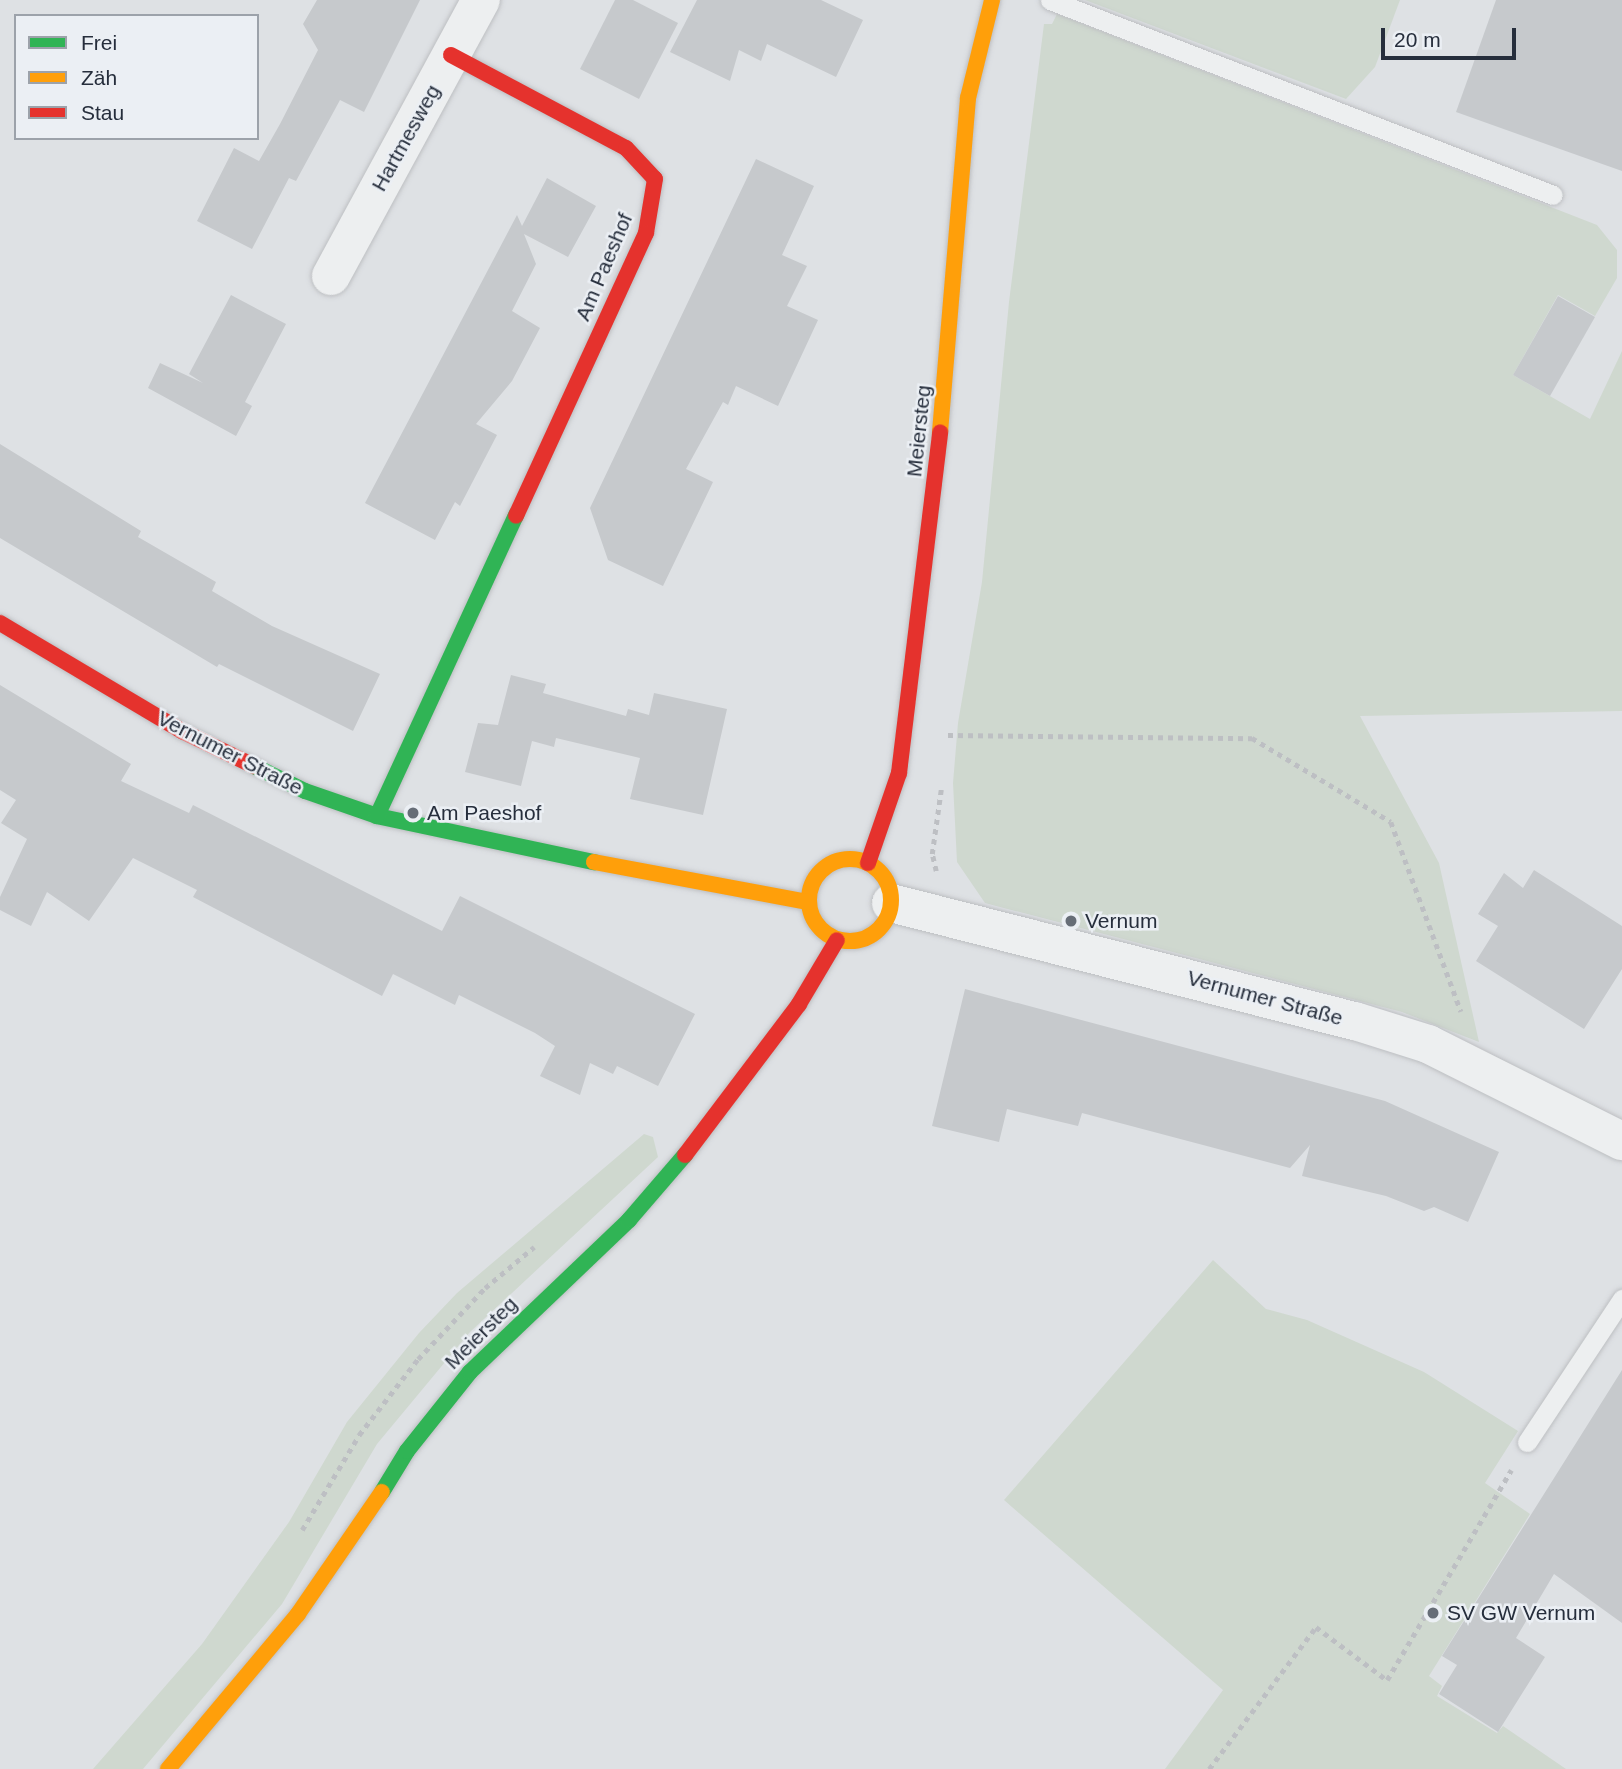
<!DOCTYPE html>
<html>
<head>
<meta charset="utf-8">
<style>
  body { margin:0 }
  #map { position:relative; width:1622px; height:1769px; overflow:hidden; background:#dee1e4; font-family:Arial,sans-serif }
  div>[style] { position:absolute }
  .green>* { inset:0; background:#cfd8cf }
  .building>* { inset:0; background:#c6c9cc }
  .path>* { height:4.5px; margin-top:-2.25px; transform-origin:0; background:repeating-linear-gradient(90deg,#bdbfc3 0 5px,transparent 0 10px) }
  .roads { filter:drop-shadow(0 0 2px #bdbfc2) drop-shadow(0 0 2px #bdbfc2) }
  .lane>* { height:19px; margin:-9.5px; padding:0 9.5px; transform-origin:9.5px; border-radius:9.5px; background:#edeff0 }
  .street>* { height:38px; margin:-19px; padding:0 19px; transform-origin:19px; border-radius:19px; background:#edeff0 }
  .fast>* { height:16px; margin:-8px; padding:0 8px; transform-origin:8px; border-radius:8px; background:#30b455 }
  .slow>* { height:16px; margin:-8px; padding:0 8px; transform-origin:8px; border-radius:8px; background:#ff9f0a }
  .slow>.ring { margin:-8px; padding:0; box-sizing:content-box; background:none; border:16px solid #ff9f0a; border-radius:50% }
  .jam>* { height:16px; margin:-8px; padding:0 8px; transform-origin:8px; border-radius:8px; background:#e5322d }
  .dots>* { width:19px; height:19px; translate:-50% -50%; box-sizing:border-box; border:4px solid #ebeff4; border-radius:50% }
  span { translate:-50% -50%; white-space:nowrap; text-align:center; line-height:1.15; -webkit-text-stroke:5px #ebeff4; paint-order:stroke }
  .street-label { font-size:21px; color:#262e3c }
  .poi-label { font-size:21px; color:#262e3c }
  .left { translate:0 -50%; text-align:left }
  .legend { position:absolute; left:14px; top:14px; width:245px; height:126px; box-sizing:border-box; background:#ebeff4; border:2px solid #9ca2aa; margin:0; padding:9px 12px; list-style:none; font-size:21px; color:#262e3c }
  .legend li { display:flex; align-items:center; gap:14px; height:35px }
  .legend b { width:35px; border:2px solid #9ca2aa }
  .scale { position:absolute; left:1381px; top:28px; width:135px; height:32px; box-sizing:border-box; border:4px solid #262e3c; border-top:0; padding-left:9px; font-size:21px; line-height:24px; white-space:nowrap; color:#262e3c; -webkit-text-stroke:5px #ebeff4; paint-order:stroke }
</style>
</head>
<body>
<div id="map">
  <div class="green">
    <i style="clip-path:polygon(1085px 0,1400px 0,1375px 67px,1346px 99px)"></i>
    <i style="clip-path:polygon(1057px 14px,1597px 225px,1617px 250px,1617px 278px,1595px 316px,1558px 295px,1513px 375px,1590px 419px,1622px 351px,1622px 711px,1360px 716px,1439px 863px,1479px 1042px,1402px 1012px,985px 903px,957px 862px,953px 783px,958px 723px,982px 582px,1009px 302px,1044px 24px,1052px 24px)"></i>
    <i style="clip-path:polygon(644px 1134px,653px 1137px,658px 1157px,470px 1332px,377px 1444px,282px 1604px,143px 1769px,93px 1769px,202px 1644px,289px 1522px,347px 1422px,419px 1333px,457px 1293px)"></i>
    <i style="clip-path:polygon(1213px 1260px,1266px 1309px,1307px 1320px,1424px 1372px,1518px 1431px,1485px 1483px,1530px 1514px,1429px 1676px,1442px 1686px,1437px 1696px,1497px 1733px,1503px 1726px,1566px 1769px,1165px 1769px,1223px 1690px,1004px 1500px)"></i>
  </div>
  <div class="building">
    <i style="clip-path:polygon(317px 0,420px 0,364px 112px,340px 100px,296px 181px,289px 178px,252px 249px,197px 221px,234px 148px,259px 161px,280px 124px,318px 50px,303px 24px)"></i>
    <i style="clip-path:polygon(615px 0,633px 0,678px 23px,639px 99px,580px 69px)"></i>
    <i style="clip-path:polygon(697px 0,821px 0,863px 20px,836px 77px,767px 44px,761px 61px,739px 50px,730px 81px,670px 52px)"></i>
    <i style="clip-path:polygon(1496px 0,1622px 0,1622px 171px,1456px 112px)"></i>
    <i style="clip-path:polygon(756px 159px,814px 186px,782px 255px,807px 266px,787px 306px,818px 320px,778px 406px,736px 386px,728px 405px,723px 402px,686px 469px,713px 482px,663px 586px,608px 560px,590px 508px)"></i>
    <i style="clip-path:polygon(547px 178px,596px 206px,568px 257px,524px 234px,536px 264px,512px 311px,540px 328px,512px 381px,476px 424px,497px 435px,460px 506px,455px 502px,435px 540px,365px 503px,517px 215px,522px 226px)"></i>
    <i style="clip-path:polygon(231px 295px,286px 324px,245px 402px,252px 406px,236px 436px,148px 388px,160px 363px,203px 383px,189px 374px)"></i>
    <i style="clip-path:polygon(1558px 296px,1595px 317px,1550px 396px,1513px 375px)"></i>
    <i style="clip-path:polygon(0 444px,141px 531px,138px 537px,216px 582px,212px 591px,272px 626px,380px 674px,353px 731px,219px 664px,217px 667px,0 538px)"></i>
    <i style="clip-path:polygon(511px 675px,546px 684px,543px 693px,626px 716px,628px 709px,649px 715px,654px 693px,727px 709px,703px 815px,630px 799px,640px 758px,556px 738px,554px 747px,532px 741px,521px 786px,465px 772px,478px 723px,498px 725px)"></i>
    <i style="clip-path:polygon(0 685px,131px 764px,121px 781px,189px 813px,193px 805px,442px 931px,460px 896px,695px 1014px,658px 1086px,617px 1066px,613px 1074px,590px 1063px,580px 1095px,540px 1076px,555px 1046px,535px 1033px,459px 995px,455px 1005px,393px 974px,382px 996px,193px 897px,197px 890px,133px 858px,89px 921px,47px 892px,31px 926px,0 910px,0 897px,27px 839px,1px 823px,16px 800px,0 790px)"></i>
    <i style="clip-path:polygon(1534px 870px,1622px 926px,1622px 969px,1584px 1029px,1476px 961px,1498px 926px,1478px 914px,1504px 873px,1523px 888px)"></i>
    <i style="clip-path:polygon(965px 989px,1385px 1101px,1499px 1152px,1468px 1222px,1434px 1207px,1424px 1211px,1386px 1196px,1302px 1176px,1310px 1145px,1290px 1168px,1082px 1113px,1078px 1126px,1007px 1109px,999px 1142px,932px 1126px)"></i>
    <i style="clip-path:polygon(1622px 1370px,1622px 1623px,1554px 1574px,1516px 1638px,1545px 1657px,1498px 1732px,1439px 1694px,1457px 1665px,1442px 1656px)"></i>
  </div>
  <div class="path">
    <i style="left:948px;top:735px;width:304px;rotate:0.6deg"></i>
    <i style="left:1252px;top:738px;width:162px;rotate:31.1deg"></i>
    <i style="left:1391px;top:822px;width:202px;rotate:69.7deg"></i>
    <i style="left:936px;top:871px;width:17px;rotate:-103deg"></i>
    <i style="left:932px;top:854px;width:65px;rotate:-82deg"></i>
    <i style="left:302px;top:1530px;width:111px;rotate:-59deg"></i>
    <i style="left:359px;top:1435px;width:96px;rotate:-52.2deg"></i>
    <i style="left:418px;top:1359px;width:98px;rotate:-46.7deg"></i>
    <i style="left:485px;top:1288px;width:64px;rotate:-39.9deg"></i>
    <i style="left:1209px;top:1769px;width:178px;rotate:-53deg"></i>
    <i style="left:1316px;top:1627px;width:89px;rotate:36.7deg"></i>
    <i style="left:1387px;top:1680px;width:244px;rotate:-59.4deg"></i>
  </div>
  <div class="roads">
    <div class="lane">
      <i style="left:1050px;top:0;width:539px;rotate:21.19deg"></i>
      <i style="left:1527px;top:1442px;width:172px;rotate:-56.4deg"></i>
    </div>
    <div class="street">
      <i style="left:331px;top:276px;width:314px;rotate:-61.5deg"></i>
      <i style="left:891px;top:903px;width:479px;rotate:14.3deg"></i>
      <i style="left:1355px;top:1021px;width:77px;rotate:17.5deg"></i>
      <i style="left:1428px;top:1044px;width:217px;rotate:26.6deg"></i>
    </div>
    <div class="fast">
      <i style="left:254px;top:766px;width:57px;rotate:26.1deg"></i>
      <i style="left:305px;top:791px;width:76px;rotate:19.1deg"></i>
      <i style="left:377px;top:816px;width:222px;rotate:12deg"></i>
      <i style="left:377px;top:816px;width:332px;rotate:-65.2deg"></i>
      <i style="left:382px;top:1492px;width:48px;rotate:-58.6deg"></i>
      <i style="left:407px;top:1451px;width:101px;rotate:-51.4deg"></i>
      <i style="left:470px;top:1372px;width:220px;rotate:-43.7deg"></i>
      <i style="left:629px;top:1220px;width:86px;rotate:-49.3deg"></i>
    </div>
    <div class="slow">
      <i style="left:940px;top:432px;width:335px;rotate:-85.2deg"></i>
      <i style="left:968px;top:98px;width:101px;rotate:-76.2deg"></i>
      <i class="ring" style="left:809px;top:859px;width:66px;height:66px"></i>
      <i style="left:594px;top:862px;width:218px;rotate:10.6deg"></i>
      <i style="left:168px;top:1769px;width:202px;rotate:-50deg"></i>
      <i style="left:298px;top:1614px;width:148px;rotate:-55.5deg"></i>
    </div>
    <div class="jam">
      <i style="left:451px;top:55px;width:198px;rotate:28deg"></i>
      <i style="left:626px;top:148px;width:42px;rotate:46.9deg"></i>
      <i style="left:655px;top:179px;width:55px;rotate:99.5deg"></i>
      <i style="left:646px;top:233px;width:311px;rotate:114.7deg"></i>
      <i style="left:0;top:623px;width:212px;rotate:30.7deg"></i>
      <i style="left:182px;top:731px;width:80px;rotate:25.9deg"></i>
      <i style="left:868px;top:863px;width:95px;rotate:-71deg"></i>
      <i style="left:899px;top:773px;width:343px;rotate:-83.1deg"></i>
      <i style="left:685px;top:1155px;width:189px;rotate:-52.9deg"></i>
      <i style="left:799px;top:1004px;width:74px;rotate:-59.3deg"></i>
    </div>
  </div>
  <div class="dots">
    <i style="left:413px;top:813px;background:#666d77"></i>
    <i style="left:1071px;top:921px;background:#666d77"></i>
    <i style="left:1433px;top:1613px;background:#666d77"></i>
  </div>
  <div class="street-label">
    <span style="left:406px;top:138px;rotate:-61deg">Hartmesweg</span>
    <span style="left:604px;top:267px;rotate:-67deg">Am Paeshof</span>
    <span style="left:919px;top:431px;rotate:-84deg">Meiersteg</span>
    <span style="left:230px;top:753px;rotate:27deg">Vernumer Straße</span>
    <span style="left:1265px;top:998px;rotate:15deg">Vernumer Straße</span>
    <span style="left:481px;top:1333px;rotate:-45deg">Meiersteg</span>
  </div>
  <div class="poi-label">
    <span class="left" style="left:427px;top:813px">Am Paeshof</span>
    <span class="left" style="left:1085px;top:921px">Vernum</span>
    <span class="left" style="left:1447px;top:1613px">SV GW Vernum</span>
  </div>
  <ul class="legend">
  <li><b style="height:9px;background:#30b455"></b>Frei</li>
  <li><b style="height:9px;background:#ff9f0a"></b>Zäh</li>
  <li><b style="height:9px;background:#e5322d"></b>Stau</li>
  </ul>
  <div class="scale">20 m</div>
</div>
</body>
</html>
